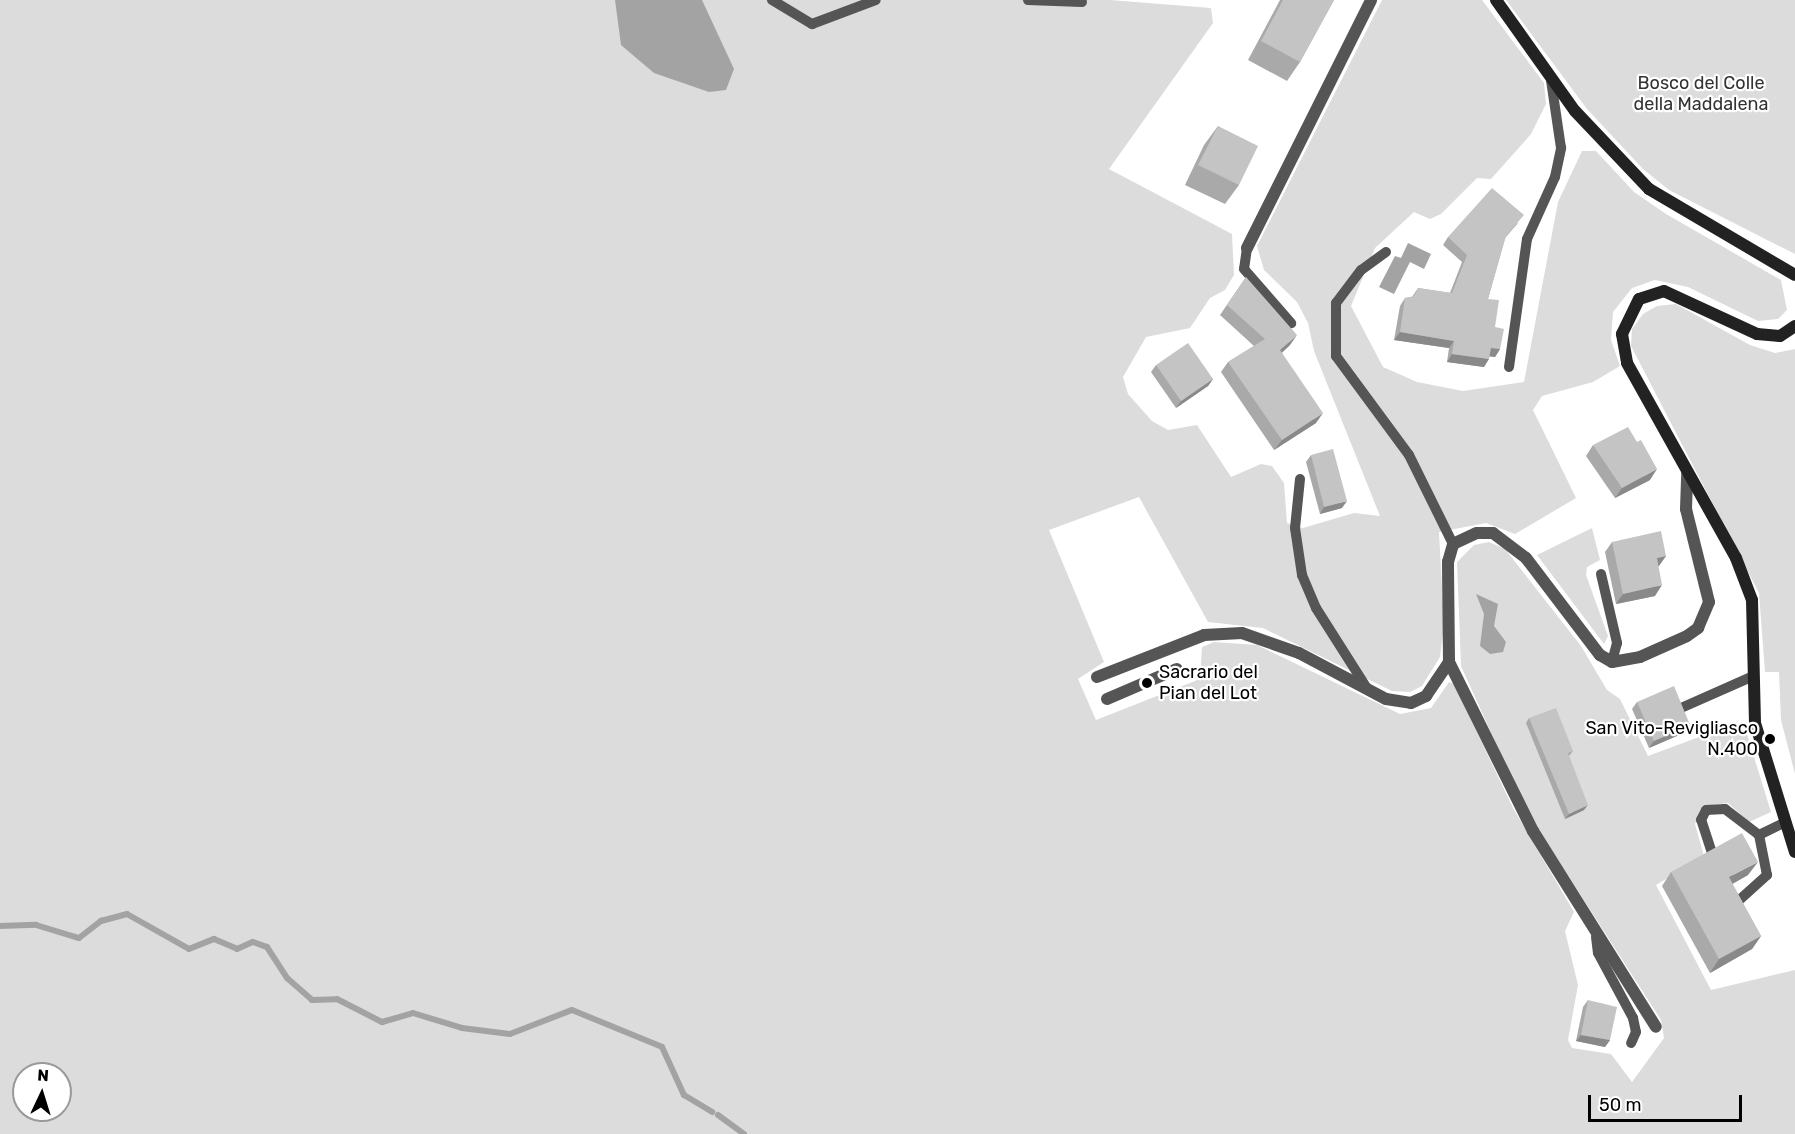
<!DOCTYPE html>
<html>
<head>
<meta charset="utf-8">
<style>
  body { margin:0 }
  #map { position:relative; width:1795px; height:1134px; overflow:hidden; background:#fff; font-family:Rubik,sans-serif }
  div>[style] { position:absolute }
  .green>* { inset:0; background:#dcdcdc }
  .water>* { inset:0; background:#a3a3a3 }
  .stream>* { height:6px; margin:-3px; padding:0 3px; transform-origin:3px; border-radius:3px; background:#a3a3a3 }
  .lane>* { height:10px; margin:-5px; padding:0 5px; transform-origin:5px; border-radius:5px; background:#555 }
  .street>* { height:12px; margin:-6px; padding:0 6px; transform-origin:6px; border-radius:6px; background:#555 }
  .secondary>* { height:12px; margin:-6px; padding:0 6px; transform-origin:6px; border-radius:6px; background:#222 }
  .wall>* { inset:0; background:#a9a9a9 }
  .shaded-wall>* { inset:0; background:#898989 }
  .building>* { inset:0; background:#c4c4c4 }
  .dots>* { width:16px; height:16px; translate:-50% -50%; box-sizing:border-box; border:3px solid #fff; border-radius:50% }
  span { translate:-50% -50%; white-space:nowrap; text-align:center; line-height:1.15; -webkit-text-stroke:4.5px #fff; paint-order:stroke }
  .park-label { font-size:18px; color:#333 }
  .poi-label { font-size:18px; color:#000 }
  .left { translate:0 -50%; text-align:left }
  .right { translate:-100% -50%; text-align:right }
  .north { position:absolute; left:12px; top:1062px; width:60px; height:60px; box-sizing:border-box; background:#fff; border:2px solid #999; border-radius:50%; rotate:4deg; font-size:16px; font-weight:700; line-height:24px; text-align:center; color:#000 }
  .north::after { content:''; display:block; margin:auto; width:21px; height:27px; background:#000; clip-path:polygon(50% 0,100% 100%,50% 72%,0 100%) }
  .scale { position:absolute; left:1588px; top:1095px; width:154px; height:27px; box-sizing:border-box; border:3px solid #000; border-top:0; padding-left:8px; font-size:18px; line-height:21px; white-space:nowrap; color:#000; -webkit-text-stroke:4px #fff; paint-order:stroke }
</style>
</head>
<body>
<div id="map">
  <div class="green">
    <i style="clip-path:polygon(evenodd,0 0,1110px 0,1211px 8px,1213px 23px,1109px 169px,1232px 234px,1234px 275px,1225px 290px,1210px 298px,1190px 328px,1146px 337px,1123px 377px,1128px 394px,1152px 421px,1168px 430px,1197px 425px,1231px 477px,1261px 464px,1272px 466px,1284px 483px,1287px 523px,1303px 528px,1354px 513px,1380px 516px,1314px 351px,1308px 323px,1297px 302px,1264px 270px,1257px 246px,1382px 0,1482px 0,1544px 83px,1546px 104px,1531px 134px,1491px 179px,1477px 178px,1441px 214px,1430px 219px,1414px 212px,1375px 248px,1351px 306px,1383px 367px,1417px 382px,1463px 391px,1524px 382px,1558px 202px,1582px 151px,1596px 151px,1634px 192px,1666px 214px,1781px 280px,1787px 310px,1778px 319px,1758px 321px,1688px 287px,1655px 280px,1632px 288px,1613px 312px,1611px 340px,1620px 366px,1593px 382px,1542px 396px,1533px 410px,1576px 498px,1515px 534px,1486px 523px,1439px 532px,1444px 625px,1440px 657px,1422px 686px,1410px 692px,1392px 691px,1263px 628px,1208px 622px,1139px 497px,1049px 530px,1104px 662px,1078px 679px,1096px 720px,1200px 679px,1202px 647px,1214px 642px,1257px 645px,1400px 714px,1431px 708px,1449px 682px,1454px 684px,1513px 808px,1574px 912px,1565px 931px,1578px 985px,1568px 1040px,1572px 1048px,1611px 1054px,1632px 1082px,1664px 1038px,1661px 1020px,1526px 810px,1461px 666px,1457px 562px,1474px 545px,1489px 542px,1505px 549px,1581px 646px,1607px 690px,1620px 699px,1648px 756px,1707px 734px,1746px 731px,1771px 812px,1749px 822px,1728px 803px,1703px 806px,1695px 824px,1704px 856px,1656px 885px,1711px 990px,1795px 970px,1795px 1134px,0 1134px,0 0,24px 1074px,60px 1074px,60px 1110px,24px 1110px,24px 1074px)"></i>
    <i style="clip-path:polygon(1506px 0,1795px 0,1795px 254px,1669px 190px,1643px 169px,1587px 109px)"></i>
    <i style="clip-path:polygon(1676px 304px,1750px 345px,1775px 353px,1795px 349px,1795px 774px,1781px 720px,1779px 672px,1765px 672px,1759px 593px,1631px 346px,1632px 329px,1643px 314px,1657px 306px)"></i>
    <i style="clip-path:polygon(1592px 528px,1600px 560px,1587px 567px,1586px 575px,1608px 636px,1604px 644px,1537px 555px)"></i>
  </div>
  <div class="water">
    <i style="clip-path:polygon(615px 0,702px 0,734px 69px,726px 90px,709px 92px,654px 73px,621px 45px)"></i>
    <i style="clip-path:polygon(1408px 243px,1431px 254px,1424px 269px,1410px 262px,1394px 294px,1379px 287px,1395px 256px,1401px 258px)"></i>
    <i style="clip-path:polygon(1476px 594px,1498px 604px,1494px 626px,1506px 642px,1503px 652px,1490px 654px,1480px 646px,1484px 614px)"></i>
  </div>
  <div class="stream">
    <i style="left:0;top:926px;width:36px;rotate:-2deg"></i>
    <i style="left:36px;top:925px;width:45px;rotate:16.8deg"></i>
    <i style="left:79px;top:938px;width:28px;rotate:-38deg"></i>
    <i style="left:101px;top:921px;width:27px;rotate:-15deg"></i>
    <i style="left:127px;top:914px;width:71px;rotate:29.4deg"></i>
    <i style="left:189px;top:949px;width:27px;rotate:-22deg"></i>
    <i style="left:214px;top:939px;width:25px;rotate:23deg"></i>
    <i style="left:237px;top:949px;width:17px;rotate:-24deg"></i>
    <i style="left:253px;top:942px;width:15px;rotate:20deg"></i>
    <i style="left:267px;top:947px;width:37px;rotate:57deg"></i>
    <i style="left:287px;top:978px;width:33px;rotate:41deg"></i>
    <i style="left:312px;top:1000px;width:25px;rotate:-2deg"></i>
    <i style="left:337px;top:999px;width:51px;rotate:27.1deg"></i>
    <i style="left:382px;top:1022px;width:32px;rotate:-16deg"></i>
    <i style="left:413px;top:1013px;width:51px;rotate:17deg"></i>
    <i style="left:462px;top:1028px;width:48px;rotate:7.1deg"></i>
    <i style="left:510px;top:1034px;width:66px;rotate:-21.2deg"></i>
    <i style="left:572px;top:1010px;width:97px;rotate:22.3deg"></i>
    <i style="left:662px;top:1047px;width:53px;rotate:65.4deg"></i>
    <i style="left:684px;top:1095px;width:33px;rotate:31deg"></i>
    <i style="left:718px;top:1115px;width:32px;rotate:36deg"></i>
  </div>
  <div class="lane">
    <i style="left:772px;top:0;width:47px;rotate:31deg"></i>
    <i style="left:812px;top:24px;width:68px;rotate:-20.6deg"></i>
    <i style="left:1028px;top:0;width:54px;rotate:2.1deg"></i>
    <i style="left:1247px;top:248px;width:21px;rotate:98deg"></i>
    <i style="left:1244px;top:269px;width:72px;rotate:49deg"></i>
    <i style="left:1386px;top:252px;width:31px;rotate:144deg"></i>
    <i style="left:1361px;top:270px;width:41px;rotate:127.1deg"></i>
    <i style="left:1336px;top:303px;width:53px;rotate:90deg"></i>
    <i style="left:1336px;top:356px;width:123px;rotate:53.6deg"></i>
    <i style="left:1409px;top:455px;width:99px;rotate:63.7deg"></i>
    <i style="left:1509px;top:367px;width:129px;rotate:-82deg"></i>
    <i style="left:1527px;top:239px;width:68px;rotate:-65.7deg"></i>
    <i style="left:1555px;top:177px;width:30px;rotate:-78deg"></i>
    <i style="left:1561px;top:148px;width:69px;rotate:-98.4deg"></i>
    <i style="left:1300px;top:479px;width:49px;rotate:95.8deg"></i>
    <i style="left:1295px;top:528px;width:48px;rotate:81.5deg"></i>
    <i style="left:1302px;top:575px;width:36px;rotate:67deg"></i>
    <i style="left:1316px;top:608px;width:97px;rotate:57.6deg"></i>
    <i style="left:1601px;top:574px;width:71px;rotate:76.9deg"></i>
    <i style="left:1617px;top:643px;width:20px;rotate:105deg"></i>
    <i style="left:1681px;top:708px;width:77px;rotate:-23.9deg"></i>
    <i style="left:1712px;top:853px;width:35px;rotate:-108deg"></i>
    <i style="left:1701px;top:820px;width:11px;rotate:-63deg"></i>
    <i style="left:1706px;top:810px;width:19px;rotate:-3deg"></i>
    <i style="left:1725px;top:809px;width:43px;rotate:37.4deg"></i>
    <i style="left:1736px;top:903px;width:42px;rotate:-42.1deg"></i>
    <i style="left:1767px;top:875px;width:41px;rotate:-101.3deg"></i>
    <i style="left:1759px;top:835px;width:28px;rotate:-26deg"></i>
    <i style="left:1596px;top:937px;width:16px;rotate:83deg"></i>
    <i style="left:1598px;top:953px;width:74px;rotate:61.7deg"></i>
    <i style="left:1633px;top:1018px;width:14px;rotate:78deg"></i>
    <i style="left:1636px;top:1032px;width:12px;rotate:114deg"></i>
  </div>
  <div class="street">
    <i style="left:1247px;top:248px;width:277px;rotate:-63.4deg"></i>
    <i style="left:1449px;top:662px;width:189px;rotate:63.6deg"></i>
    <i style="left:1533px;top:831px;width:231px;rotate:57.9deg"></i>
    <i style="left:1097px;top:677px;width:115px;rotate:-21.4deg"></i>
    <i style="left:1204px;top:635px;width:38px;rotate:-3deg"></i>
    <i style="left:1242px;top:633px;width:60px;rotate:19.3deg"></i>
    <i style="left:1299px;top:653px;width:98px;rotate:27.9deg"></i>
    <i style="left:1386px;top:699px;width:25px;rotate:9deg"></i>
    <i style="left:1411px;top:703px;width:17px;rotate:-25deg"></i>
    <i style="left:1426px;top:696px;width:41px;rotate:-55.9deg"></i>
    <i style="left:1449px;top:662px;width:100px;rotate:-90.6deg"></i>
    <i style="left:1448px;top:562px;width:19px;rotate:-74deg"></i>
    <i style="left:1453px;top:544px;width:26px;rotate:-25deg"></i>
    <i style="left:1477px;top:533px;width:16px"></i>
    <i style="left:1493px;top:533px;width:41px;rotate:37.1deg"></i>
    <i style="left:1526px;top:558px;width:122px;rotate:52.7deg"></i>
    <i style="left:1600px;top:655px;width:14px;rotate:30deg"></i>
    <i style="left:1612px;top:662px;width:28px;rotate:-10deg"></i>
    <i style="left:1640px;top:657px;width:51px;rotate:-24.1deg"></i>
    <i style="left:1687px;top:636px;width:14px;rotate:-36deg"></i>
    <i style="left:1698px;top:628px;width:28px;rotate:-67deg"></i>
    <i style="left:1709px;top:602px;width:96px;rotate:-103.9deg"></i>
    <i style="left:1686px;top:509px;width:36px;rotate:-88deg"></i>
    <i style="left:1107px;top:699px;width:76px;rotate:-23.2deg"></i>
  </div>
  <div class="secondary">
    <i style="left:1496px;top:0;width:136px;rotate:54.6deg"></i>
    <i style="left:1575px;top:111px;width:108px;rotate:46.5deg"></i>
    <i style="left:1649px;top:189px;width:169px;rotate:30.5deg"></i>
    <i style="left:1795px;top:326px;width:18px;rotate:146deg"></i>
    <i style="left:1780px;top:336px;width:23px;rotate:-175deg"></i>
    <i style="left:1757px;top:334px;width:102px;rotate:-155.2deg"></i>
    <i style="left:1664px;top:291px;width:26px;rotate:162deg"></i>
    <i style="left:1639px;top:299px;width:39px;rotate:116deg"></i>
    <i style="left:1622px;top:334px;width:29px;rotate:80deg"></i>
    <i style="left:1627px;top:363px;width:223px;rotate:60.8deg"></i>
    <i style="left:1736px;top:558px;width:45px;rotate:69.1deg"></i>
    <i style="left:1752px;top:600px;width:123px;rotate:88.6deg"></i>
    <i style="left:1755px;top:723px;width:135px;rotate:72.8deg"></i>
  </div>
  <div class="wall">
    <i style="clip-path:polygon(1280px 0,1334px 0,1300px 62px,1287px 81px,1248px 60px)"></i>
    <i style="clip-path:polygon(1218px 126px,1239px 185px,1225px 204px,1185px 185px,1204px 145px)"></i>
    <i style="clip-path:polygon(1518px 223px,1505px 238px,1488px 299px,1500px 349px,1495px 357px,1490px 356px,1484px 367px,1447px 362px,1449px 348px,1394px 340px,1400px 306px,1405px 298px,1412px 297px,1418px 288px,1450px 293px,1462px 262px,1443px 245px,1448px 237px)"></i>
    <i style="clip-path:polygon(1246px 277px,1290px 345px,1282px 353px,1316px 423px,1274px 450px,1221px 372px,1228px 362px,1254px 346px,1220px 315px)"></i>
    <i style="clip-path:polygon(1156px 365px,1213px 379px,1208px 386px,1176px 408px,1151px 372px)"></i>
    <i style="clip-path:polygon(1593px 445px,1650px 480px,1615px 498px,1586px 456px)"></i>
    <i style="clip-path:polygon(1311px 455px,1342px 508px,1320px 514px,1306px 462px)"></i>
    <i style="clip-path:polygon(1612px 542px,1666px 556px,1658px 566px,1655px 596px,1616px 604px,1605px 552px)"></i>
    <i style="clip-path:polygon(1637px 702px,1686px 732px,1649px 748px,1632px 709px)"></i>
    <i style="clip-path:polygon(1529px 718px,1573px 751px,1569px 756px,1584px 810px,1565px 819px,1526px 723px)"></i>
    <i style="clip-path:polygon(1671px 872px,1748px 875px,1732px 884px,1761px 936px,1752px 949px,1710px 973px,1662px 886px)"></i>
    <i style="clip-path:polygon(1588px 1000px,1610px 1040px,1605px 1047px,1576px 1041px,1583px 1007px)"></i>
  </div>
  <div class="shaded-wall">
    <i style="clip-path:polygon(1400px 332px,1454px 341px,1449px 348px,1394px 340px)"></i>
    <i style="clip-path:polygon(1297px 335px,1290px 345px,1273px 360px,1280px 350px)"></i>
    <i style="clip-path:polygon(1491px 348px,1500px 349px,1495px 357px,1486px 356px)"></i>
    <i style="clip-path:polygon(1452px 354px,1489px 359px,1484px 367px,1447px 362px)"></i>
    <i style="clip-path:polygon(1213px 379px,1208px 386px,1176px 408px,1181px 401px)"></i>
    <i style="clip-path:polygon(1323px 413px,1316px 423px,1274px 450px,1282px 440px)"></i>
    <i style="clip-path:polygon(1657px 469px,1650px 480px,1615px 498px,1622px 488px)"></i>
    <i style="clip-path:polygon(1347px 501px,1342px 508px,1320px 514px,1324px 507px)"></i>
    <i style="clip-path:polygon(1666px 556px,1659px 566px,1649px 568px,1657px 558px)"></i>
    <i style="clip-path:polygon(1662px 585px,1655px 596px,1616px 604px,1623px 594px)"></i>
    <i style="clip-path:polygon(1690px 725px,1686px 732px,1649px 748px,1654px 741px)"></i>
    <i style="clip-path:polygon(1588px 805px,1584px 810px,1565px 819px,1569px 814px)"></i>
    <i style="clip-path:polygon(1758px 862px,1748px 875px,1720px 891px,1729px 877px)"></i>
    <i style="clip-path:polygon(1761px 936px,1752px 949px,1710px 973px,1719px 959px)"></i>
    <i style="clip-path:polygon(1581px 1035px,1610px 1040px,1605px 1047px,1576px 1041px)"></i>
  </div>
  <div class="building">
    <i style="clip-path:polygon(1283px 0,1334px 0,1300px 62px,1261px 41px)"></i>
    <i style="clip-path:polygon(1218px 126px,1258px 146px,1239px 185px,1198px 165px)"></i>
    <i style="clip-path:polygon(1492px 188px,1524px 215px,1506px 236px,1488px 299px,1499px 300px,1495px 327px,1504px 329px,1500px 349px,1491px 348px,1489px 359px,1452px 354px,1454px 341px,1400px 332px,1405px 298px,1414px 296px,1418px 288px,1452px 293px,1467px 255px,1448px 237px)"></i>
    <i style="clip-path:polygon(1246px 277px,1297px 335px,1280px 350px,1323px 413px,1282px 440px,1228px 362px,1265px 339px,1227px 305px)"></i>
    <i style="clip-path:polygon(1188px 343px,1213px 379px,1181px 401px,1156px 365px)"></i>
    <i style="clip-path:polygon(1628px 427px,1637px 442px,1641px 440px,1657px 469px,1622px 488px,1593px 445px)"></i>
    <i style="clip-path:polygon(1333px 449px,1347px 501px,1324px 507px,1311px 455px)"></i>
    <i style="clip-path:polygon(1661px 531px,1666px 556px,1657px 558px,1662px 585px,1623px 594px,1612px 542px)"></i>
    <i style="clip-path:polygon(1674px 686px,1690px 725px,1654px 741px,1637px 702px)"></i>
    <i style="clip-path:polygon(1556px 708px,1573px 751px,1568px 753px,1588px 805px,1569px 814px,1529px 718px)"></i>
    <i style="clip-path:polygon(1742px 833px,1758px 862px,1729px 877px,1761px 936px,1719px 959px,1671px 872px)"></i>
    <i style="clip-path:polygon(1588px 1000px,1617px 1007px,1610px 1040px,1581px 1035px)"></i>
  </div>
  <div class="dots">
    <i style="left:1147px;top:683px;background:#000"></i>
    <i style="left:1770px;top:739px;background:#000"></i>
  </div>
  <div class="park-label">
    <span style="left:1701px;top:94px">Bosco del Colle<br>della Maddalena</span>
  </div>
  <div class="poi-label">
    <span class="left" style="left:1159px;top:683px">Sacrario del<br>Pian del Lot</span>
    <span class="right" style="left:1758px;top:739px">San Vito-Revigliasco<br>N.400</span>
  </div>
  <div class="north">N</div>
  <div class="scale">50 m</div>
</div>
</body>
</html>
